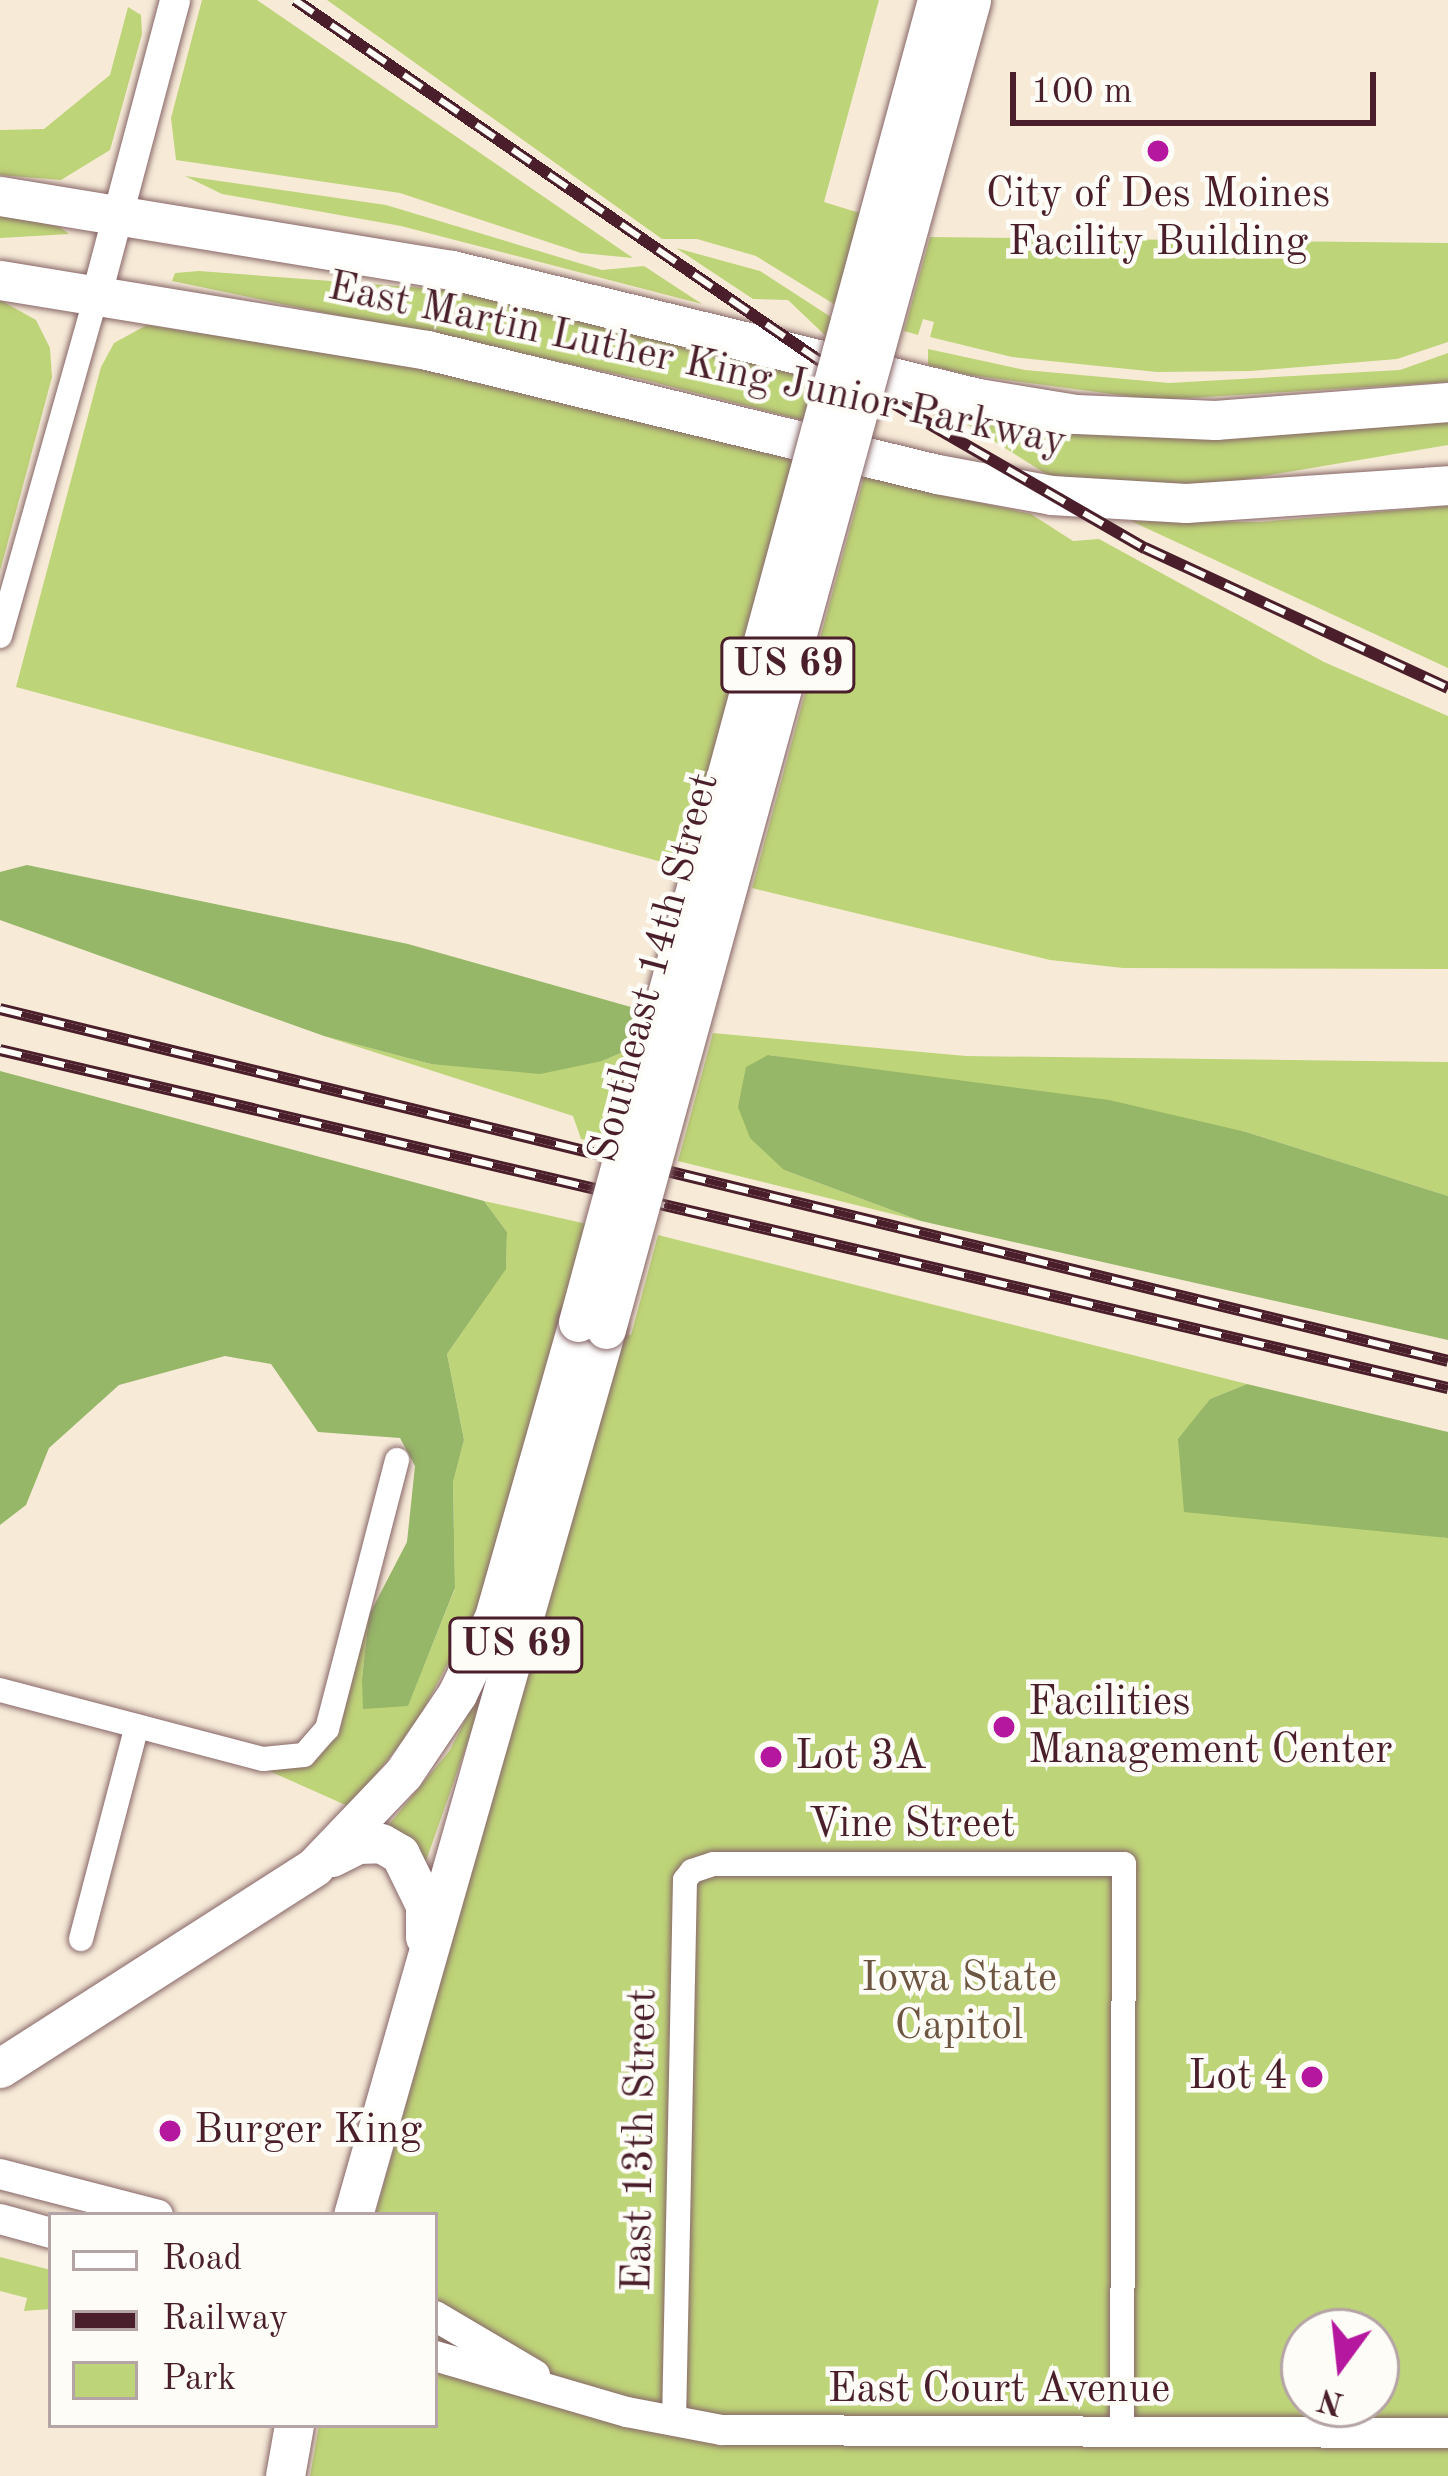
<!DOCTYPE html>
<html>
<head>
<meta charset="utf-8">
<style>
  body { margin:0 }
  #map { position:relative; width:1448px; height:2476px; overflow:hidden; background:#f7ebd8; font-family:"Old Standard TT",serif }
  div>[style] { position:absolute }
  .green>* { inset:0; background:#bed478 }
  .forest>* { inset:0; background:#96b668 }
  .roads { filter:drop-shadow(0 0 3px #876668) drop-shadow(0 0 3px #876668) }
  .minor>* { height:24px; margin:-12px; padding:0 12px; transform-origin:12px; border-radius:12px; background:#fff }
  .tertiary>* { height:30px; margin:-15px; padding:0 15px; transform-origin:15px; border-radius:15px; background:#fff }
  .primary>* { height:39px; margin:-19.5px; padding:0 19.5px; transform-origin:19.5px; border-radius:19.5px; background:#fff }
  .rail>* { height:12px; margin-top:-6px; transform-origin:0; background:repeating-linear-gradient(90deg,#fdfcf7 0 22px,#4a1f2b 0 44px); box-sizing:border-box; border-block:3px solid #4a1f2b }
  .bridges { filter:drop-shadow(0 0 3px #876668) drop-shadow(0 0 3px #876668) }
  .primary-bridge>* { height:39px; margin:-19.5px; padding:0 19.5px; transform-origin:19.5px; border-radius:19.5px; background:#fff }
  .dots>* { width:33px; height:33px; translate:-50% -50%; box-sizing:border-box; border:6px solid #fdfcf7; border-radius:50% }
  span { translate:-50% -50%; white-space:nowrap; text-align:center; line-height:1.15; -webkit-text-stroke:9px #fdfcf7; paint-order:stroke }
  .shield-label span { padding:3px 9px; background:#fdfcf7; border:3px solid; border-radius:9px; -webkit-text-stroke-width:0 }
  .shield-label { font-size:39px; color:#4a1f2b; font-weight:700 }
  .poi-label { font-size:42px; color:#4a1f2b }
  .left { translate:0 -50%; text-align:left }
  .right { translate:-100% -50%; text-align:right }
  .street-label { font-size:42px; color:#4a1f2b }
  .park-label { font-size:42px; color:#6d5542 }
  .legend { position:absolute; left:48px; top:2212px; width:390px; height:216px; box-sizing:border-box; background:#fdfcf7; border:3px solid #b5a4a5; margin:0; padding:15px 21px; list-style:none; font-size:36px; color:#4a1f2b }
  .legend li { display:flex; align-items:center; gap:24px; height:60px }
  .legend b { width:60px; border:3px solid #b5a4a5 }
  .north { position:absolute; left:1280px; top:2308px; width:120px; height:120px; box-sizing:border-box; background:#fdfcf7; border:3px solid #b5a4a5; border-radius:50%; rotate:195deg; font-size:33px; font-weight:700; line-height:48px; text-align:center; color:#4a1f2b }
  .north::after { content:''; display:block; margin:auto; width:42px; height:54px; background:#b5179e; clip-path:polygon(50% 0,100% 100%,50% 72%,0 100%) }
  .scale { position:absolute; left:1010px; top:72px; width:366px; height:54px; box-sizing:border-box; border:6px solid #4a1f2b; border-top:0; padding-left:15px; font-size:36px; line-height:42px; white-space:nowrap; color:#4a1f2b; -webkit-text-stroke:9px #fdfcf7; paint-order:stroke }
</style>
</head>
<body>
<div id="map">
  <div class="green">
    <i style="clip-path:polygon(202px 0,257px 0,633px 258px,581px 253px,400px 193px,176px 160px,171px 118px)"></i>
    <i style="clip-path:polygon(327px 0,879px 0,824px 202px,863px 214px,837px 306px,756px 256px,697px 239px,662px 239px)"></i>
    <i style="clip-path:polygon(128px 7px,141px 15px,142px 34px,110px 150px,61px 180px,0 175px,0 130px,44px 129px,110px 75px)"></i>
    <i style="clip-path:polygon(185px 176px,386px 205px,602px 270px,644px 266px,702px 304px,401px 226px,222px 194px)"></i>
    <i style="clip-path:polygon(0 214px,60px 227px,69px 234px,0 238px)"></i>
    <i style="clip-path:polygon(930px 237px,1448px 243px,1448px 342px,1397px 359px,1251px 371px,1157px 372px,1012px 357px,930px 337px,934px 322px,923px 319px,918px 335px,904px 331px)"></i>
    <i style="clip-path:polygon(676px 248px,760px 271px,834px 319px,829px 339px,788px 300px,753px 299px)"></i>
    <i style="clip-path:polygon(199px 271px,464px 291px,818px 376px,806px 421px,645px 380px,172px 281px,175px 273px)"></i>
    <i style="clip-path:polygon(0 300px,36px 320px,50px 348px,52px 377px,0 571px)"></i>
    <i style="clip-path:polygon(147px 325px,402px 365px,795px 458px,684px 868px,16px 687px,101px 367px,114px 343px)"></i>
    <i style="clip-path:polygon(928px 349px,1025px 370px,1169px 383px,1400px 370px,1448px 353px,1448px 382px,1157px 400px,969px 375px,928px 365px)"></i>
    <i style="clip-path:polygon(943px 409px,1136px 436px,1448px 421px,1448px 445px,1217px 484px,1136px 484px,1048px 475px)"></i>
    <i style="clip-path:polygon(864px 477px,1031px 514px,1073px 541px,1099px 539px,1324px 662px,1448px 716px,1448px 969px,1123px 968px,1050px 960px,752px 888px)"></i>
    <i style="clip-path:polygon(1448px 506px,1448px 668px,1131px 521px,1259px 522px)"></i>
    <i style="clip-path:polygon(713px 1033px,966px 1056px,1448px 1062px,1448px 1196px,1246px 1132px,769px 1055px,784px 1170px,921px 1221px,678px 1161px)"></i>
    <i style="clip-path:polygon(324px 1036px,431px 1064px,602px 1061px,635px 1047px,608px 1146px,581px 1139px,573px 1116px)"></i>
    <i style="clip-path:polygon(484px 1201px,587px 1224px,477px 1608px,416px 1724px,350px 1807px,267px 1770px,311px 1762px,339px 1733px,369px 1615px,362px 1679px,408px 1705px,455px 1589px,453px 1481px,464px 1440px,447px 1354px,506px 1268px,507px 1232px)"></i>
    <i style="clip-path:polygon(evenodd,658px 1235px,1247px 1384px,1210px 1399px,1179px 1439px,1374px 1528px,1448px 1538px,1448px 2476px,310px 2476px,319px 2425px,435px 2425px,435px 2215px,375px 2215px,623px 1334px,631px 1335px,658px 1235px,1304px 2332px,1376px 2332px,1376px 2404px,1304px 2404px,1304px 2332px)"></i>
    <i style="clip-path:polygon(476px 1699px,482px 1701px,426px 1861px,382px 1833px,450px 1750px)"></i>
    <i style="clip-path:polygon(0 2257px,51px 2270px,51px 2309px,24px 2311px,27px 2298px,0 2291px)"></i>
  </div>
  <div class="forest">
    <i style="clip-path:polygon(27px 865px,408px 944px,645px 1011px,635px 1047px,602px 1061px,540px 1074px,431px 1064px,324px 1036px,0 920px,0 872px)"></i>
    <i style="clip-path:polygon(768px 1055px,1109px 1100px,1246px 1132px,1448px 1196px,1448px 1340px,921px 1221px,784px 1170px,750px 1138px,738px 1107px,746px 1067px)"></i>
    <i style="clip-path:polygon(0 1071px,484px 1201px,507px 1232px,506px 1269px,447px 1354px,464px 1440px,453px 1482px,455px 1588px,408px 1706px,363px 1709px,362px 1679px,369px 1615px,407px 1542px,415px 1466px,400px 1438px,318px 1432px,271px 1364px,225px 1356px,119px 1385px,49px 1448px,26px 1505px,0 1525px)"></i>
    <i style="clip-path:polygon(1247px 1384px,1448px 1432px,1448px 1538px,1184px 1512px,1178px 1439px,1210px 1399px)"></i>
  </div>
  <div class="roads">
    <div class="minor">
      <i style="left:0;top:636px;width:355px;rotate:-74.2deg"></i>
      <i style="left:0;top:1690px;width:272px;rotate:14.7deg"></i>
      <i style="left:263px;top:1759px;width:41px;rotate:-5.6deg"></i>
      <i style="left:304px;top:1755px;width:35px;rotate:-49deg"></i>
      <i style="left:327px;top:1729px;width:278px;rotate:-75.4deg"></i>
      <i style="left:81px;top:1939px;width:220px;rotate:-75.3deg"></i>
      <i style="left:674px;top:2423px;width:543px;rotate:-88.84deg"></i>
      <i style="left:685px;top:1880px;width:11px;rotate:-52deg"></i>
      <i style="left:692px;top:1871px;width:22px;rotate:-18deg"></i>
      <i style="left:713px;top:1864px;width:411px"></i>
      <i style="left:1124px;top:1864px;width:568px;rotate:90.2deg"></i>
    </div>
    <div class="tertiary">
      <i style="left:97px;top:294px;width:304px;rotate:-75.1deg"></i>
      <i style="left:0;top:2174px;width:163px;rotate:14.5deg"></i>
      <i style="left:0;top:2219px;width:53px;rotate:15.4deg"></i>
      <i style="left:435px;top:2316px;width:116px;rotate:30.5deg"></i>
      <i style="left:435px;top:2356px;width:200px;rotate:16.3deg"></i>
      <i style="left:627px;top:2412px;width:96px;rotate:10.8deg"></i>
      <i style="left:721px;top:2430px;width:727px;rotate:0.24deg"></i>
    </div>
    <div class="primary">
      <i style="left:0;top:196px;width:458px;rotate:9.3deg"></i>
      <i style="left:452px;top:270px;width:541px;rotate:13.68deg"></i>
      <i style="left:978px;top:398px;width:99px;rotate:9.3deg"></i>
      <i style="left:1076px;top:414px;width:139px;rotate:2.5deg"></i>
      <i style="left:1215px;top:420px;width:234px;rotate:-4.4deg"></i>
      <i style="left:0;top:280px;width:433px;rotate:9.3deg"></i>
      <i style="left:427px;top:350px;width:525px;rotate:13.67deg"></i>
      <i style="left:937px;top:474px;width:116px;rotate:10.4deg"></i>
      <i style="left:1051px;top:495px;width:135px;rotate:3.4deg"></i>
      <i style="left:1186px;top:503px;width:263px;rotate:-3.9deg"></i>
      <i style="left:332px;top:1857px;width:28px;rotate:-27deg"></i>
      <i style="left:357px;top:1844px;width:24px;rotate:-2deg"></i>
      <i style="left:381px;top:1843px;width:22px;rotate:30deg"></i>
      <i style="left:400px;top:1854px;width:57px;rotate:63.9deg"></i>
      <i style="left:425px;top:1905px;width:32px;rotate:90deg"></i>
      <i style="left:0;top:2068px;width:373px;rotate:-32.6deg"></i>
      <i style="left:314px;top:1867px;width:129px;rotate:-46.3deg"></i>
      <i style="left:403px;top:1774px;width:97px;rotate:-56deg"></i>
      <i style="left:457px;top:1694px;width:85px;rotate:-64.3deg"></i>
      <i style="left:494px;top:1617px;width:307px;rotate:-74.1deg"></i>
      <i style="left:353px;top:2215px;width:921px;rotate:-74.06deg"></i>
      <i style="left:285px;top:2476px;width:52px;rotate:-80deg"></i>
    </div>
  </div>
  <div class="rail">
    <i style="left:295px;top:0;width:634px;rotate:34.52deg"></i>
    <i style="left:817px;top:359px;width:379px;rotate:30deg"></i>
    <i style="left:1145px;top:548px;width:334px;rotate:24.8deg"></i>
    <i style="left:0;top:1009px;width:1490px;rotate:13.66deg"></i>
    <i style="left:0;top:1050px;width:1487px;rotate:13.14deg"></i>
  </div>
  <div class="bridges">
    <div class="primary-bridge">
      <i style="left:578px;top:1322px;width:1370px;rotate:-74.81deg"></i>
      <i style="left:606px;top:1329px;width:1378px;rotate:-74.64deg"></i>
    </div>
  </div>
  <div class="dots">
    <i style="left:1158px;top:151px;background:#b5179e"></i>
    <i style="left:1004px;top:1727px;background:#b5179e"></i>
    <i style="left:771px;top:1757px;background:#b5179e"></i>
    <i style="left:1312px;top:2077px;background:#b5179e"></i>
    <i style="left:170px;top:2131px;background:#b5179e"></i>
  </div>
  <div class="shield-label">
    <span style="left:788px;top:665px">US 69</span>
    <span style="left:516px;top:1645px">US 69</span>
  </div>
  <div class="poi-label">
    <span style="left:1158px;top:219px">City of Des Moines<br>Facility Building</span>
    <span class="left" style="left:1028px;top:1727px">Facilities<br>Management Center</span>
    <span class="left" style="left:795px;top:1757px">Lot 3A</span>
    <span class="right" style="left:1288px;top:2077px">Lot 4</span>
    <span class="left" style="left:194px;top:2131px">Burger King</span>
  </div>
  <div class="street-label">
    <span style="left:697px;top:365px;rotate:12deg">East Martin Luther King Junior Parkway</span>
    <span style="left:655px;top:968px;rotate:-75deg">Southeast 14th Street</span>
    <span style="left:912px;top:1825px">Vine Street</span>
    <span style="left:641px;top:2140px;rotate:-89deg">East 13th Street</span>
    <span style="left:999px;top:2390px">East Court Avenue</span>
  </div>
  <div class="park-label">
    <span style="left:959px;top:2003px">Iowa State<br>Capitol</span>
  </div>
  <ul class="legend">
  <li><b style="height:15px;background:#fff"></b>Road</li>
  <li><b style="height:15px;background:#4a1f2b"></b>Railway</li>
  <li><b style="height:33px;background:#bed478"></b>Park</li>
  </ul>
  <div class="north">N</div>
  <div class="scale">100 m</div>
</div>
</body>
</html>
